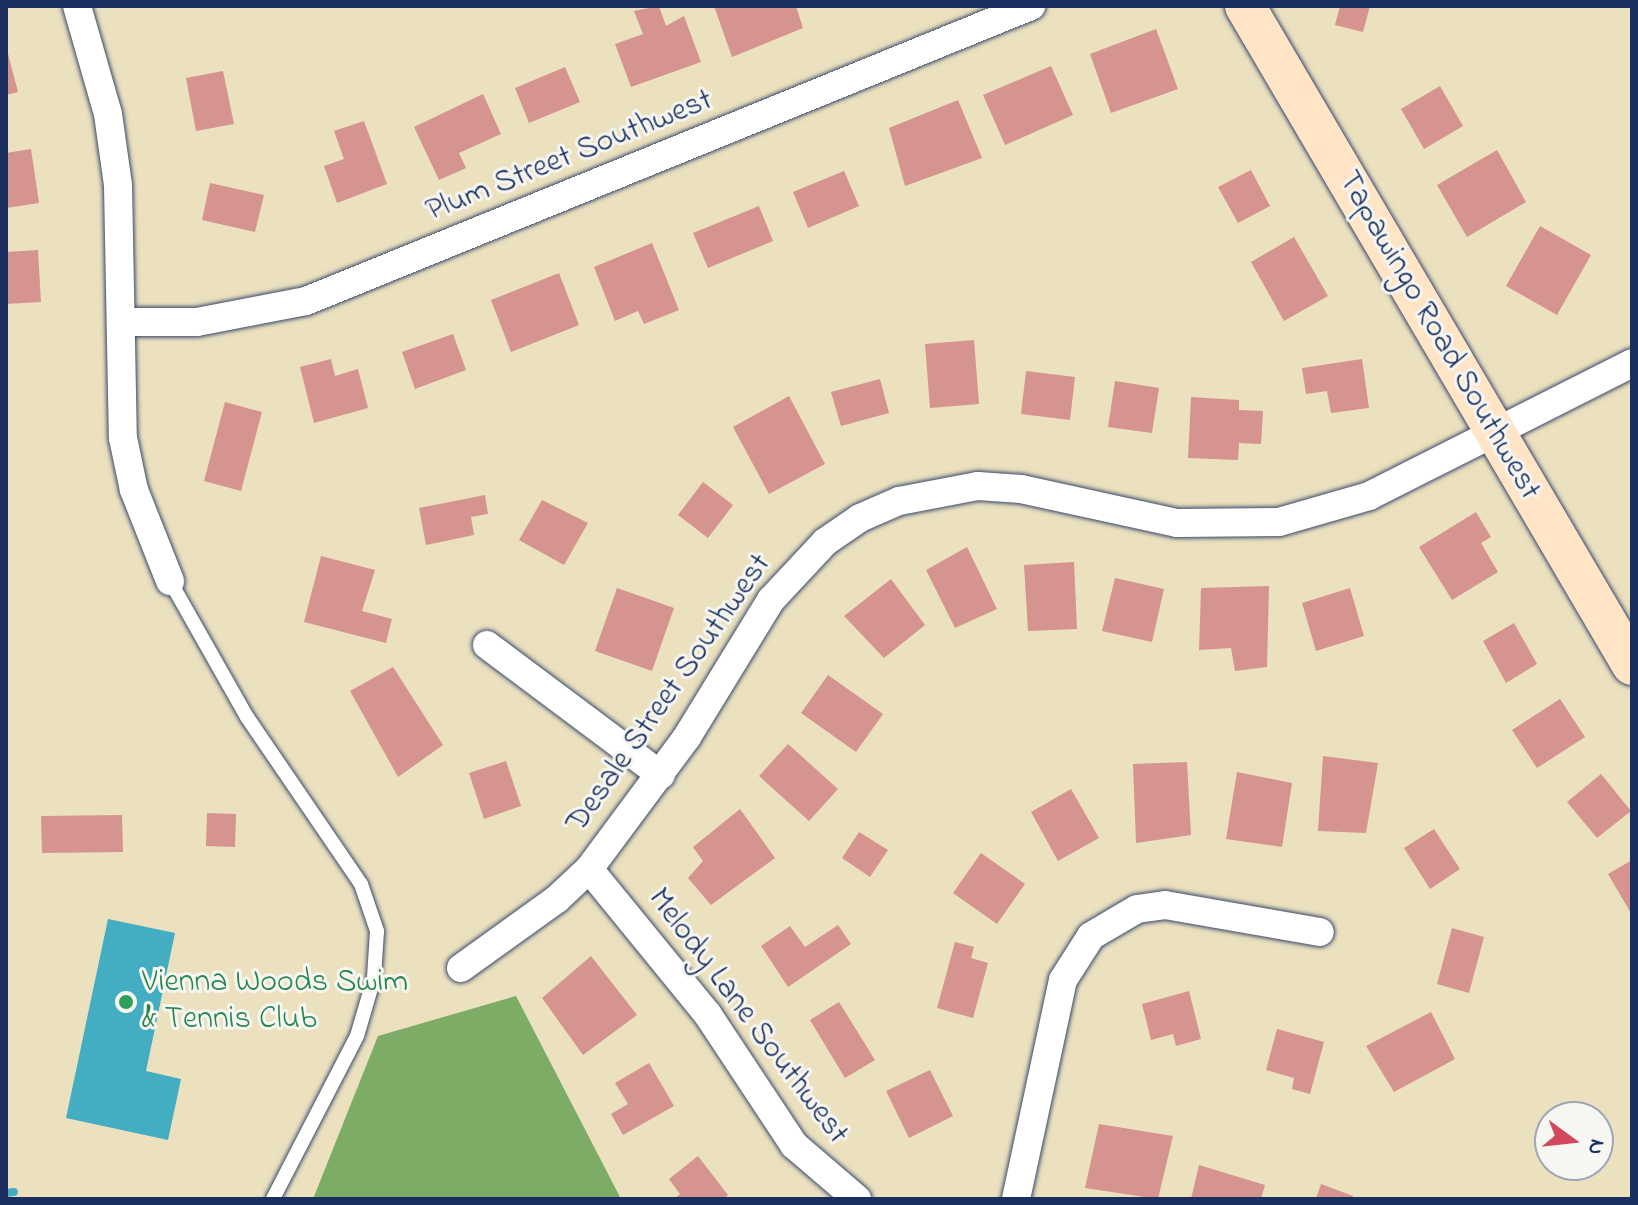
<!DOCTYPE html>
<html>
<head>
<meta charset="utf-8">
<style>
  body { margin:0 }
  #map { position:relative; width:1638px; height:1205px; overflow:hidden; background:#ebe1bf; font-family:"Indie Flower",sans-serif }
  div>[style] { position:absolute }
  .forest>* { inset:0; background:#7dac67 }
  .water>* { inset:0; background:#43aec2 }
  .stream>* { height:8px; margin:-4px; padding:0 4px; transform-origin:4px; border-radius:4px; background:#43aec2 }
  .building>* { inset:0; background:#d5948f }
  .roads { filter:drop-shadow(0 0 2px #3a4a6d) drop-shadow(0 0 2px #3a4a6d) }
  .lane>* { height:14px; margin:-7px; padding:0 7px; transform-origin:7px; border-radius:7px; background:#fff }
  .street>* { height:28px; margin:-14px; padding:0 14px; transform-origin:14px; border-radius:14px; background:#fff }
  .secondary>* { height:40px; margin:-20px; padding:0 20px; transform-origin:20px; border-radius:20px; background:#ffe4c6 }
  .dots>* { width:22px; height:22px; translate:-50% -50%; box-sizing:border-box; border:4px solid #f6f6f2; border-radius:50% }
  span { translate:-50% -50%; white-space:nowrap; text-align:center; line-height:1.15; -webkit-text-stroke:6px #f6f6f2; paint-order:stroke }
  .street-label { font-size:32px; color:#1b2f5e }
  .leisure-label { font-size:32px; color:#27864d }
  .left { translate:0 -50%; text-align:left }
  .frame { position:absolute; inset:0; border:8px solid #1b2f5e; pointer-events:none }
  .north { position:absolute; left:1534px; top:1101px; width:80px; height:80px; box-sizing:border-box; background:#f6f6f2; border:2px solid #9ea6b7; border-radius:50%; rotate:105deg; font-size:22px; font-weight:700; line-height:32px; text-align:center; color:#1b2f5e }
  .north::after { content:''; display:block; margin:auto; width:28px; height:36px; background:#d1495b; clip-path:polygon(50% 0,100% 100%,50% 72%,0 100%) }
</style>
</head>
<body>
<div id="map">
  <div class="forest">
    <i style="clip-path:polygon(516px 996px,621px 1199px,313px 1199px,378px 1036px)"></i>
  </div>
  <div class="water">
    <i style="clip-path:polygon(108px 919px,175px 933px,146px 1071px,181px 1079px,168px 1140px,66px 1118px)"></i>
  </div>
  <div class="stream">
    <i style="left:6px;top:1193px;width:8px;rotate:-7deg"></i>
  </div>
  <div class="building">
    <i style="clip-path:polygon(659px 6px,666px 26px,684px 16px,701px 62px,631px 87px,615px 44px,643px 34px,634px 11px)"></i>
    <i style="clip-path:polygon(714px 6px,796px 6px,803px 28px,732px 57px)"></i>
    <i style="clip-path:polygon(1340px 6px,1370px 6px,1363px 32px,1335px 25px)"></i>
    <i style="clip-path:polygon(1156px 29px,1178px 89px,1111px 113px,1090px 54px)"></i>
    <i style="clip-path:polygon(7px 50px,18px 92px,6px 95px,6px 51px)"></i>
    <i style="clip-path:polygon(1051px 66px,1073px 115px,1005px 145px,983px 95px)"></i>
    <i style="clip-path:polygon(565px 67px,580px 102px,529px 123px,515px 88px)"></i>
    <i style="clip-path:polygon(223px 71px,234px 124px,196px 131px,186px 78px)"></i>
    <i style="clip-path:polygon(1440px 86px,1463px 126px,1424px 149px,1401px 109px)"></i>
    <i style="clip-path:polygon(483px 94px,501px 134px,459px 153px,466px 168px,439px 180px,414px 127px)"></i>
    <i style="clip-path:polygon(958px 100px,982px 158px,905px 186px,889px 128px)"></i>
    <i style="clip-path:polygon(364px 121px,387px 184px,337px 203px,324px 166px,344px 159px,334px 131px)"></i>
    <i style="clip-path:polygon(31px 149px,39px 203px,6px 208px,6px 153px)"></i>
    <i style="clip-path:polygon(1497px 150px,1526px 202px,1467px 237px,1437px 185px)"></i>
    <i style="clip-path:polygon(1251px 170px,1270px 206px,1238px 223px,1218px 187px)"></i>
    <i style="clip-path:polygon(844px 171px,859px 206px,808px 228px,793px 192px)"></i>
    <i style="clip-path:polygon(210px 183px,264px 195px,255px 232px,202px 220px)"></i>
    <i style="clip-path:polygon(759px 206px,773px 241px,708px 268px,693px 233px)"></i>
    <i style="clip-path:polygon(1540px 226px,1591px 255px,1557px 315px,1506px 286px)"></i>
    <i style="clip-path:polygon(1294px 237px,1328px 296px,1284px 321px,1251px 262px)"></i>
    <i style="clip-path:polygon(652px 243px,679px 310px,644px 324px,638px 311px,615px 321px,594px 267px)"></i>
    <i style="clip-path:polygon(38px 250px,41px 302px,6px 304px,6px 252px)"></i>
    <i style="clip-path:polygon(559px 273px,579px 325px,511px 352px,491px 300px)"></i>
    <i style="clip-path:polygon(453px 334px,466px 370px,415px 389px,402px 352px)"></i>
    <i style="clip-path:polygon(974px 340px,979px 404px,930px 408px,925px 344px)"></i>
    <i style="clip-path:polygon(331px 359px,335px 376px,358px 369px,368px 408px,314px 423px,300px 367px)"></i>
    <i style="clip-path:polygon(1362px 359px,1369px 408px,1331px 413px,1327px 391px,1306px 394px,1302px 368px)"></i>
    <i style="clip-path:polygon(1026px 371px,1075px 377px,1070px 420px,1021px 414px)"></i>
    <i style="clip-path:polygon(880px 379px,889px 413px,841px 426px,831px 392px)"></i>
    <i style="clip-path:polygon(1115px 381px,1159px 388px,1152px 433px,1108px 427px)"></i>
    <i style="clip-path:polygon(789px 396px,825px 464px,769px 494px,733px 427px)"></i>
    <i style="clip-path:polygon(1191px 397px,1239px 400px,1239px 410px,1263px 411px,1261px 444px,1239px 443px,1238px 460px,1188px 458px)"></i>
    <i style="clip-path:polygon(225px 402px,262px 412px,241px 491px,204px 481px)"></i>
    <i style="clip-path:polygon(703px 482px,733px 505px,708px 538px,678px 515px)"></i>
    <i style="clip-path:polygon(485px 495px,488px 514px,471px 517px,474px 535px,426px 545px,419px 508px)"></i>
    <i style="clip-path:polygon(542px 500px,588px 523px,564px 565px,519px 540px)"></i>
    <i style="clip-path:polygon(1476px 512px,1491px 537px,1481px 543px,1498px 572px,1452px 600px,1419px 547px)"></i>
    <i style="clip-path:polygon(967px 547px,997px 609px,955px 628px,926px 570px)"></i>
    <i style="clip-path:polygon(321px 556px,375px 570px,362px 611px,392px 619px,386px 643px,304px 622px)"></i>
    <i style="clip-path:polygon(1074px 562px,1077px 629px,1028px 631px,1024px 565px)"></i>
    <i style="clip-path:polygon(1115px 578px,1164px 589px,1152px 642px,1102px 631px)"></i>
    <i style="clip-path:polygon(891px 579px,925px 625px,884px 658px,844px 616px)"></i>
    <i style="clip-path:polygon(1269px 586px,1267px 667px,1235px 671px,1231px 648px,1199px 650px,1201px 588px)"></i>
    <i style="clip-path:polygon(617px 588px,674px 608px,652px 671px,595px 651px)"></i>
    <i style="clip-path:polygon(1350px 588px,1364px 636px,1316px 651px,1302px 603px)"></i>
    <i style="clip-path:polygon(1514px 623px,1537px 664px,1506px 683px,1483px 641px)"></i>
    <i style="clip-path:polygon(393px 667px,443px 745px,398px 777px,350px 691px)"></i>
    <i style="clip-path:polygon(828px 675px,883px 714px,856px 752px,801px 713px)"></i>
    <i style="clip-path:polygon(1560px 699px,1585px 737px,1537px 768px,1512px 730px)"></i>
    <i style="clip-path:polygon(788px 744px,838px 789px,809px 821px,759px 776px)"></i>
    <i style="clip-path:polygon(1323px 756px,1378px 763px,1366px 833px,1318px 831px)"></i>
    <i style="clip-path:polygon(506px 761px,521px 806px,484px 819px,469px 773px)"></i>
    <i style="clip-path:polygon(1187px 762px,1191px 835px,1136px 843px,1133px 764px)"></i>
    <i style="clip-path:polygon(1237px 772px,1292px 783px,1282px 847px,1226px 839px)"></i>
    <i style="clip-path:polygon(1601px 774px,1631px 811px,1597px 838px,1567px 802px)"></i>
    <i style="clip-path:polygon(1071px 789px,1099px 838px,1058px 861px,1031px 812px)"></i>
    <i style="clip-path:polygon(740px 809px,775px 858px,711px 905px,688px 878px,703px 861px,693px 847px)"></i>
    <i style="clip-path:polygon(207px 813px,236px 814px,235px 847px,206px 846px)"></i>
    <i style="clip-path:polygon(122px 815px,123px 852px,42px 853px,41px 816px)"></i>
    <i style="clip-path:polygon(1434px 829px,1460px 869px,1430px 889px,1404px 848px)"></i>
    <i style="clip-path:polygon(859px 832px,888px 850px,870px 877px,842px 858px)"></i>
    <i style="clip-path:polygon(981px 853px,1025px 884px,997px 924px,953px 893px)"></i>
    <i style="clip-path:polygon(1632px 860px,1632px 915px,1608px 874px)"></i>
    <i style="clip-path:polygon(838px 925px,851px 944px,788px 987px,761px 946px,790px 926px,805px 947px)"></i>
    <i style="clip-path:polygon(1452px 928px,1484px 937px,1469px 993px,1437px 984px)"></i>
    <i style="clip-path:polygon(955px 942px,974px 947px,971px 958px,988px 963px,973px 1018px,937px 1008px)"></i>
    <i style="clip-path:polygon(591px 956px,637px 1015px,583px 1055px,542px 998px)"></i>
    <i style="clip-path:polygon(1189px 991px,1201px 1039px,1176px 1046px,1173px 1034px,1151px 1040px,1142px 1004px)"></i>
    <i style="clip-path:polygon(839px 1002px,875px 1060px,845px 1078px,810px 1020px)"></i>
    <i style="clip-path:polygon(1431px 1012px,1455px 1059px,1394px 1092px,1366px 1046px)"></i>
    <i style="clip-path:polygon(1277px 1029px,1324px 1042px,1310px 1094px,1292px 1089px,1294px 1078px,1266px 1070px)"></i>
    <i style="clip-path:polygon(649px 1063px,674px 1106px,623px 1135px,611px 1114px,628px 1104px,615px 1083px)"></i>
    <i style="clip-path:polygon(930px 1070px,953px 1116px,909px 1138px,886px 1091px)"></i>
    <i style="clip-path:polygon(1099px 1124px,1173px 1136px,1158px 1199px,1085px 1188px)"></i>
    <i style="clip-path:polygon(698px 1156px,728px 1195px,723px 1199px,674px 1199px,680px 1194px,669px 1179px)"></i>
    <i style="clip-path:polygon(1199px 1165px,1265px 1185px,1261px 1199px,1191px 1199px)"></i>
    <i style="clip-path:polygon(1321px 1184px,1353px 1196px,1352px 1199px,1316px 1199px)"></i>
  </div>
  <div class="roads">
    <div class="lane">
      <i style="left:170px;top:581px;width:156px;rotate:60.5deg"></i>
      <i style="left:247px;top:717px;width:202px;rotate:55.7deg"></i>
      <i style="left:361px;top:884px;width:50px;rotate:71.2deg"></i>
      <i style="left:377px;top:931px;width:47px;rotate:93.7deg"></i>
      <i style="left:374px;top:978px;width:60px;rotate:106.3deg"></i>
      <i style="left:357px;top:1036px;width:183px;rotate:117.3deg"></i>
    </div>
    <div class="street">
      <i style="left:77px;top:6px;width:112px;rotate:74deg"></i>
      <i style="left:108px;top:114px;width:72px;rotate:82deg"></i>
      <i style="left:118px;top:185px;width:253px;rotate:88.9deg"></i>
      <i style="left:123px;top:438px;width:53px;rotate:78.1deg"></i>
      <i style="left:134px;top:490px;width:98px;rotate:68.4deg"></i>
      <i style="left:123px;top:322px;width:74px"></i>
      <i style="left:197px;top:322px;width:111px;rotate:-10.9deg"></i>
      <i style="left:306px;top:301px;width:783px;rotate:-22.14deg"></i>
      <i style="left:487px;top:645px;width:217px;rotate:36.8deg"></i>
      <i style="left:589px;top:869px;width:188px;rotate:50.8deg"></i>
      <i style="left:708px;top:1015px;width:156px;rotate:56.5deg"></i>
      <i style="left:794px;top:1145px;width:83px;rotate:40.6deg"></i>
      <i style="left:461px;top:968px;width:118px;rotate:-35.7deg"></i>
      <i style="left:557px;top:899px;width:44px;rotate:-43.2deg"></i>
      <i style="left:589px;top:869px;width:164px;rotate:-53.4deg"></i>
      <i style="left:687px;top:737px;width:161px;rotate:-58.5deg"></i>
      <i style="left:771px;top:600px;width:79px;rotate:-47deg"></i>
      <i style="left:825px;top:542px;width:42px;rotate:-34.4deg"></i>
      <i style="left:860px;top:518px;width:43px;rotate:-23.6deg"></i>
      <i style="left:899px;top:501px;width:80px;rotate:-10.8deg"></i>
      <i style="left:978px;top:486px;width:43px;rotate:4deg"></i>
      <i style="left:1021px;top:489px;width:160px;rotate:12.3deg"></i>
      <i style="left:1177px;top:523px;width:102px;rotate:-0.6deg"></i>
      <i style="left:1279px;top:522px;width:94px;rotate:-16.1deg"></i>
      <i style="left:1369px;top:496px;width:295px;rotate:-26.8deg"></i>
      <i style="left:1016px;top:1199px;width:224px;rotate:-77.9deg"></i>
      <i style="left:1063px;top:980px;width:52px;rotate:-57.5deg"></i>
      <i style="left:1091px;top:936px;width:53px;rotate:-30.4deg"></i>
      <i style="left:1137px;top:909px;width:28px;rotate:-8deg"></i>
      <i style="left:1165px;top:905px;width:157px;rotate:9.9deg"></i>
    </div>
    <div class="secondary">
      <i style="left:1245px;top:6px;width:764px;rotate:59.58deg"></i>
    </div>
  </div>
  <div class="dots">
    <i style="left:126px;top:1002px;background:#2e9e5b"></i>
  </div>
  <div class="street-label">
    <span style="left:570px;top:157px;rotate:-22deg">Plum Street Southwest</span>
    <span style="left:1438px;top:336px;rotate:60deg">Tapawingo Road Southwest</span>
    <span style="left:670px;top:694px;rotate:-55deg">Desale Street Southwest</span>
    <span style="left:747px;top:1017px;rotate:53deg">Melody Lane Southwest</span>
  </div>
  <div class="leisure-label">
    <span class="left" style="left:142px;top:1002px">Vienna Woods Swim<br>&amp; Tennis Club</span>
  </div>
  <div class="frame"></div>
  <div class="north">N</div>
</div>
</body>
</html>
